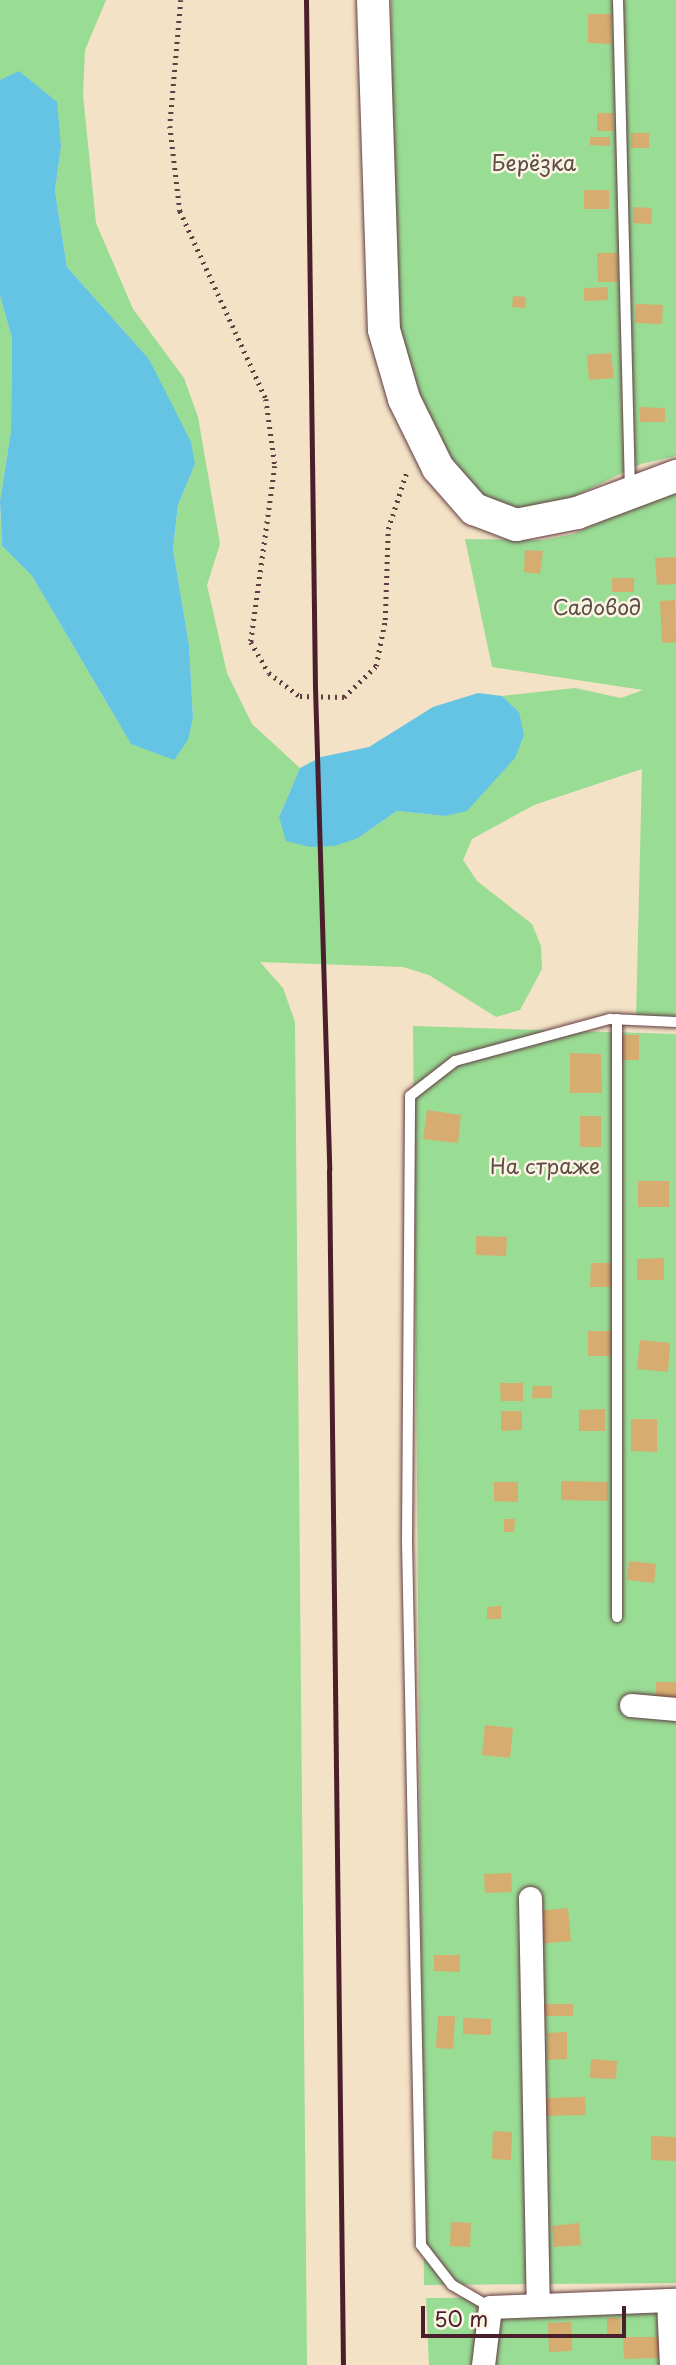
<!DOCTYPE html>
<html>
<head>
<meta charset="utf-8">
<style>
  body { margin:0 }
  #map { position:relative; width:676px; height:2365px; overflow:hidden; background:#f3e2c5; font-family:"Playpen Sans",sans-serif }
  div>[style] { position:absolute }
  .green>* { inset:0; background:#99dc94 }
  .water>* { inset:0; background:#65c4e4 }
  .building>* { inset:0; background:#d6ac70 }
  .path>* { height:4.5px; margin-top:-2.25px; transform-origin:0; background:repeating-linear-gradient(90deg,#633c42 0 2px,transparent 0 7px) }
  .roads { filter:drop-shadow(0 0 2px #633c42) drop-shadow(0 0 2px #633c42) }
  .lane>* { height:10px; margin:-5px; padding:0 5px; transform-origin:5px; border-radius:5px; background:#fff }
  .street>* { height:23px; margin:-11.5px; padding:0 11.5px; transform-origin:11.5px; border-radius:11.5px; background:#fff }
  .secondary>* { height:32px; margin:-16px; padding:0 16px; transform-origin:16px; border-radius:16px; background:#fff }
  .rail>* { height:5px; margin:-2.5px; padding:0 2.5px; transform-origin:2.5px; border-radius:2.5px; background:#4a1f2b }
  span { translate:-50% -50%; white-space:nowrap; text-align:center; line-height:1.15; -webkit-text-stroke:5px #fcf5e5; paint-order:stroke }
  .park-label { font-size:21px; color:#5e4e45 }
  .scale { position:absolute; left:421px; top:2306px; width:205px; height:32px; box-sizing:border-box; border:4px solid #4a1f2b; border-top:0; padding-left:9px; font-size:21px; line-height:24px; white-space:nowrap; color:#4a1f2b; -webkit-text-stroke:5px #fcf5e5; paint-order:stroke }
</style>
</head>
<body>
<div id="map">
  <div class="green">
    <i style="clip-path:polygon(0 0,106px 0,85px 50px,83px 95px,96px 223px,133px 309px,184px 378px,198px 417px,220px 544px,207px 585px,227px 673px,252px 724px,300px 768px,279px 817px,358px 838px,397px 811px,445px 816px,519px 712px,502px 696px,575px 688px,621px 698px,643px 690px,492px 667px,465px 539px,543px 540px,573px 534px,676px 488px,676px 1019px,636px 1019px,642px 769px,534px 805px,472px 839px,463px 860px,477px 881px,532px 924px,541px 946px,542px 969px,520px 1010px,496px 1017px,429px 975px,403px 967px,260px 962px,283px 988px,295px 1022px,307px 2365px,0 2365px,0 506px,2px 546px,32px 576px,131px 744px,193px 716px,189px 645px,173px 549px,178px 505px,195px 464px,149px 359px,67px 267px,55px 191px,61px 147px,19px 72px,0 80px)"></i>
    <i style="clip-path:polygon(391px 0,676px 0,676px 456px,641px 464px,534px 516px,454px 485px,394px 323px)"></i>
    <i style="clip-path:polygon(0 296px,12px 338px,11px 431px,0 501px)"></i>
    <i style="clip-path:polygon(413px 1026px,676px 1034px,676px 2283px,424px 2285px)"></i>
    <i style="clip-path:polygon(676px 2296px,676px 2365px,429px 2365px,426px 2298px)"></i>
  </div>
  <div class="water">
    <i style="clip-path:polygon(19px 71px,57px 102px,61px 147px,55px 191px,67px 267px,149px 359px,191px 442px,195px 464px,178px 505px,173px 549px,189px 645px,193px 717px,188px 740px,174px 760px,131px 744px,32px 576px,2px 546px,0 501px,11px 431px,12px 338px,0 296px,0 80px)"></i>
    <i style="clip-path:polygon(478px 693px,502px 696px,519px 712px,524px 735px,515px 758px,467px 811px,445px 816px,397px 811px,358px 838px,335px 846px,310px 847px,286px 841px,279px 817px,300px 768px,321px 757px,369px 747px,433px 707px)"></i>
  </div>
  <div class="building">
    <i style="clip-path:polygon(588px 14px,611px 14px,611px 44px,588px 43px)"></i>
    <i style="clip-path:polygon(597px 113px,613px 113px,613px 131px,597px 131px)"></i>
    <i style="clip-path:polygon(631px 133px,649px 133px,649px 148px,631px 148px)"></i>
    <i style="clip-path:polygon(590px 137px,610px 137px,610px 146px,590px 145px)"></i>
    <i style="clip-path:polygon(584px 190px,609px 190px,609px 209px,584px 209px)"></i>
    <i style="clip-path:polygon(633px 207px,652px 208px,651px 224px,633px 223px)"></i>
    <i style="clip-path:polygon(597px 253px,617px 253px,618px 282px,598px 282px)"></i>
    <i style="clip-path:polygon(608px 287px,608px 300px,584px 301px,584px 288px)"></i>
    <i style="clip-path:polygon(513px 296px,526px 297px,525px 308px,512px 307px)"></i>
    <i style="clip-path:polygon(636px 304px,663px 305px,662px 324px,635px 323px)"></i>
    <i style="clip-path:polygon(611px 353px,614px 378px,589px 380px,587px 355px)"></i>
    <i style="clip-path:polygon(639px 407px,665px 408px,665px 422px,640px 422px)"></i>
    <i style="clip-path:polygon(525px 550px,543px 551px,540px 574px,524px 572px)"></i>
    <i style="clip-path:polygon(676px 557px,676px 584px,657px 585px,655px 558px)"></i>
    <i style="clip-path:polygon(612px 578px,634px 578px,634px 592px,612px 592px)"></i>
    <i style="clip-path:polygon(675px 600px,676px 642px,662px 643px,660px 601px)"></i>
    <i style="clip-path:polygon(622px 1035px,639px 1035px,639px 1060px,622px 1060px)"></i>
    <i style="clip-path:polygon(570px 1053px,601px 1054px,602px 1093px,570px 1093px)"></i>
    <i style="clip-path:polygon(427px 1110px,461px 1115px,458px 1143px,423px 1139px)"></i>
    <i style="clip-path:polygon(580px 1116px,601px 1116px,601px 1147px,580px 1147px)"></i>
    <i style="clip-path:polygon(638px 1181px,669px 1181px,669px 1207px,638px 1207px)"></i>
    <i style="clip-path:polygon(476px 1236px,507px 1237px,506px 1256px,476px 1255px)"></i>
    <i style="clip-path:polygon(664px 1258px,664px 1280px,637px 1280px,637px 1259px)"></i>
    <i style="clip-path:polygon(591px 1263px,613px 1263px,612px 1287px,590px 1287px)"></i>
    <i style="clip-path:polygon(588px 1331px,612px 1331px,612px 1356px,588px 1356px)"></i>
    <i style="clip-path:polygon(640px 1340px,670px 1343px,668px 1372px,637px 1369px)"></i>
    <i style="clip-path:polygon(500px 1383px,523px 1383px,523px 1401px,501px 1401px)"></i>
    <i style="clip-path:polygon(533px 1386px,552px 1386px,552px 1398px,532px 1398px)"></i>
    <i style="clip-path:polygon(605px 1409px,605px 1431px,579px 1431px,579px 1410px)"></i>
    <i style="clip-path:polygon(501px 1411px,522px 1411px,522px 1430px,501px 1431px)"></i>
    <i style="clip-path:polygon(631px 1419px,657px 1419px,657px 1452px,631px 1451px)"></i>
    <i style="clip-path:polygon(561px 1481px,608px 1482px,608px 1501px,561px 1500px)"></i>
    <i style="clip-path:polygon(494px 1482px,518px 1482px,518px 1502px,494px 1501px)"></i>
    <i style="clip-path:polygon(504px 1519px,515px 1519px,514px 1532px,504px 1532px)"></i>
    <i style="clip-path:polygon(629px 1561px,656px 1564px,654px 1583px,627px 1580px)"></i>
    <i style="clip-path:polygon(501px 1606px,501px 1619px,487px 1619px,487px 1607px)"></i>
    <i style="clip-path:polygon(656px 1682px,676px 1682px,676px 1699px,656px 1700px)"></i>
    <i style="clip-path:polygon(485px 1725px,513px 1728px,510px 1758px,482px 1755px)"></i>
    <i style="clip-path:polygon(511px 1873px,512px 1892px,485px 1893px,484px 1874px)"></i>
    <i style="clip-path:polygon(568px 1908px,571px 1941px,539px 1944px,536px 1911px)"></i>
    <i style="clip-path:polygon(434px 1955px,460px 1955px,460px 1972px,434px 1971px)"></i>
    <i style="clip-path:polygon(540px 2004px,573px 2004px,573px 2016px,540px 2016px)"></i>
    <i style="clip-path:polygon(438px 2016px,455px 2016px,453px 2049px,436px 2048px)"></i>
    <i style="clip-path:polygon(463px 2018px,491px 2019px,491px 2035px,463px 2034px)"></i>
    <i style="clip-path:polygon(567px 2032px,567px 2059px,548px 2060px,547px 2033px)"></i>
    <i style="clip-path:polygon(591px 2059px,617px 2061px,616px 2079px,590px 2078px)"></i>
    <i style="clip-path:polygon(585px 2097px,586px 2115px,543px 2116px,543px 2098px)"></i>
    <i style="clip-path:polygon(493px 2131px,512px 2132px,511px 2160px,492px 2159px)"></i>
    <i style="clip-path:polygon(651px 2136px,676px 2137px,676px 2161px,651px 2160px)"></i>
    <i style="clip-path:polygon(451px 2222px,471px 2223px,470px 2247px,450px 2246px)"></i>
    <i style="clip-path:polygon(579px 2223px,581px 2245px,554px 2247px,552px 2226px)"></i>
    <i style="clip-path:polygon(607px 2318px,621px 2318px,620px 2336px,607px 2336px)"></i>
    <i style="clip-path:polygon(571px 2322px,572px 2351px,549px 2352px,548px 2323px)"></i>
    <i style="clip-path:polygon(623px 2337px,659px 2337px,659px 2358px,624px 2359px)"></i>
  </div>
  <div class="path">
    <i style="left:181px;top:0;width:126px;rotate:95deg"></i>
    <i style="left:170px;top:126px;width:86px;rotate:83.3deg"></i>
    <i style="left:180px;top:211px;width:207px;rotate:65.4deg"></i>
    <i style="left:266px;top:399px;width:68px;rotate:82.3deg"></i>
    <i style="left:275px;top:466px;width:178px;rotate:97.8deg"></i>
    <i style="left:251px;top:642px;width:36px;rotate:60deg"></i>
    <i style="left:269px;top:673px;width:39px;rotate:37deg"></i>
    <i style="left:300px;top:696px;width:44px;rotate:1.3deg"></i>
    <i style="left:344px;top:697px;width:45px;rotate:-44.1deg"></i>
    <i style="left:376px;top:666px;width:47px;rotate:-78.9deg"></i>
    <i style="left:385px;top:620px;width:91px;rotate:-88.1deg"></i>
    <i style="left:388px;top:529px;width:61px;rotate:-71.9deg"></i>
  </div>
  <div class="roads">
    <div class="lane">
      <i style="left:618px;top:0;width:491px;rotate:88.6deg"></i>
      <i style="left:617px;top:1019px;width:598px;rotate:90deg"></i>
      <i style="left:490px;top:2307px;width:44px;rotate:-149.9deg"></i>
      <i style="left:452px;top:2285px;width:51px;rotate:-127.8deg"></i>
      <i style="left:421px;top:2245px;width:706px;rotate:-91.14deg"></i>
      <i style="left:407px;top:1539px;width:443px;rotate:-89.6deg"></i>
      <i style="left:410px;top:1096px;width:57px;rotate:-37.9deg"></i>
      <i style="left:455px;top:1061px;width:161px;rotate:-15.2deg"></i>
      <i style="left:610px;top:1019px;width:66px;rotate:2.6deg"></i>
    </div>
    <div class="street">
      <i style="left:631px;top:1705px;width:45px;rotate:5.1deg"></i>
      <i style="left:530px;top:1898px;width:407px;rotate:88.9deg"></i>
      <i style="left:668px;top:2300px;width:65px;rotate:87.4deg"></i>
      <i style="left:483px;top:2365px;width:58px;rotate:-83.1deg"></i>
      <i style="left:490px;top:2307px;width:186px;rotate:-2.2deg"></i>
    </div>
    <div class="secondary">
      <i style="left:373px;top:0;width:330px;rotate:88.1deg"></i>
      <i style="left:384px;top:330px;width:72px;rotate:73.8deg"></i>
      <i style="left:404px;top:399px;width:77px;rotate:63.8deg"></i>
      <i style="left:438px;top:468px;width:55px;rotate:48.7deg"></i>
      <i style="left:474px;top:509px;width:45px;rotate:20.9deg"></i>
      <i style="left:516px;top:525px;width:62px;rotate:-11.1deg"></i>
      <i style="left:577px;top:513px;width:106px;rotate:-20.5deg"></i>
    </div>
  </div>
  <div class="rail">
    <i style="left:306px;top:0;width:687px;rotate:89.25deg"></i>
    <i style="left:315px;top:687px;width:483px;rotate:88.3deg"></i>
    <i style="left:329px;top:1170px;width:1195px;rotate:89.33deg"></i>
  </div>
  <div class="park-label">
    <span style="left:534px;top:162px">Берёзка</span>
    <span style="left:597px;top:606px">Садовод</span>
    <span style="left:545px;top:1165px">На страже</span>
  </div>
  <div class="scale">50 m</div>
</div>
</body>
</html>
